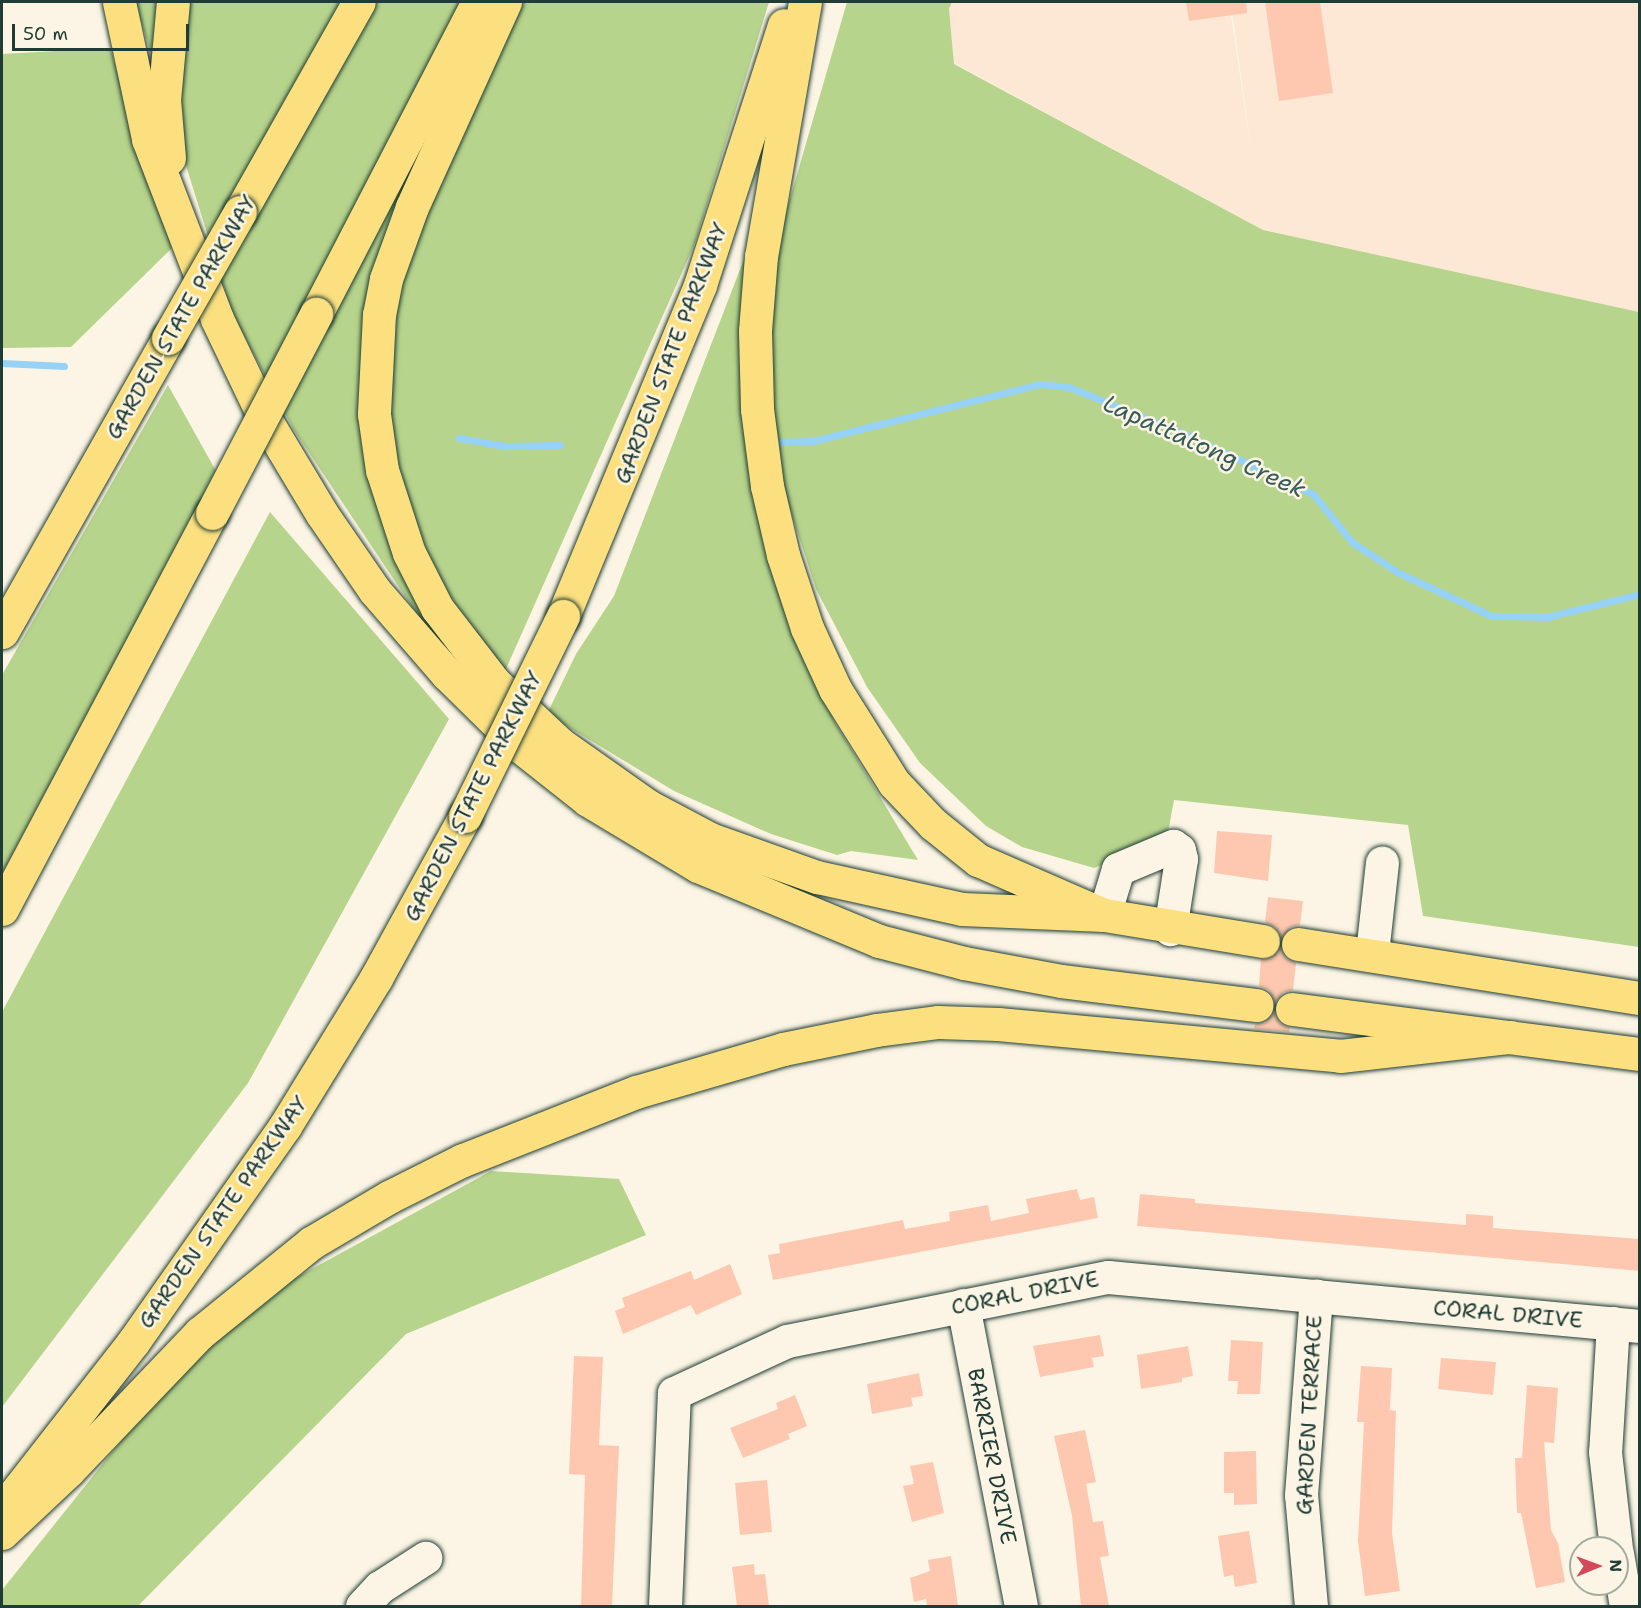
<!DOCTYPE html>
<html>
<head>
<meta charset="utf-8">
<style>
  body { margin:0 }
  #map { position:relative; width:1641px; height:1608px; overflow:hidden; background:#fcf5e5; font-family:"Shantell Sans",sans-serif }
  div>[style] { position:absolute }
  .built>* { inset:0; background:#fce8d5 }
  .green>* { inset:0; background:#b7d48c }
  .stream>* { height:7px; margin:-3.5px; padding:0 3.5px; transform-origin:3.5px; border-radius:3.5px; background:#96d1f6 }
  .building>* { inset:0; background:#fdc8af }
  .roads { filter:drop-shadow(0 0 2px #1f3d34) drop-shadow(0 0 2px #1f3d34) }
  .minor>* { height:33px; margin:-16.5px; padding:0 16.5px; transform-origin:16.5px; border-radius:16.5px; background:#fcf5e5 }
  .highway>* { height:33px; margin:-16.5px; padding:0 16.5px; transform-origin:16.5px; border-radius:16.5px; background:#fce080 }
  .bridges { filter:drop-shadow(0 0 2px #1f3d34) drop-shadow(0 0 2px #1f3d34) }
  .highway-bridge>* { height:33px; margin:-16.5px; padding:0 16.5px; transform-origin:16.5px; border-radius:16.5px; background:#fce080 }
  span { translate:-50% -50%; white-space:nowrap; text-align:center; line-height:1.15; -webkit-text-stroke:5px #fcf5e5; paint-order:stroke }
  .street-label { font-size:22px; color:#1f3d34 }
  .water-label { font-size:24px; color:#375b5b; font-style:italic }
  .frame { position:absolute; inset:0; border:3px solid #1f3d34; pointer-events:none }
  .north { position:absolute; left:1569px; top:1536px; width:60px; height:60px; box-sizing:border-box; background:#fcf5e5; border:2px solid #a4ab9e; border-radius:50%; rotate:89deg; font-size:16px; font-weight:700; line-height:24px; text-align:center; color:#1f3d34 }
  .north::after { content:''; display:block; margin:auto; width:21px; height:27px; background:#d1495b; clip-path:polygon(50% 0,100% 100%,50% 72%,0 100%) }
  .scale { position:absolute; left:12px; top:24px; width:177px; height:27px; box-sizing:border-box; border:3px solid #1f3d34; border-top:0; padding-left:8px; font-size:18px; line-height:21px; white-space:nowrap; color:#1f3d34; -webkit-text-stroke:4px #fcf5e5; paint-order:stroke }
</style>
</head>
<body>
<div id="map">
  <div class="built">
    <i style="clip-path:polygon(952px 2px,1229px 2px,1252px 157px,1231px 2px,1639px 2px,1639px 312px,1263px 230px,954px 63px,949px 9px)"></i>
  </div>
  <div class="green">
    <i style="clip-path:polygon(135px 2px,769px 2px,695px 243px,502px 678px,439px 647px,294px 430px,232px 313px)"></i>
    <i style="clip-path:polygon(847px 2px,952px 2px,949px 9px,954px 64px,1263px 230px,1639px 312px,1639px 947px,1423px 916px,1408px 825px,1174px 800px,1167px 838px,1094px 868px,1022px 847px,986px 826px,920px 763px,867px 687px,816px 589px,777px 469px,767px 349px,778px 240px)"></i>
    <i style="clip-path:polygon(110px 48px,172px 248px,71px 347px,2px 348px,2px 54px)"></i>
    <i style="clip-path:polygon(746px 254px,792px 633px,836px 724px,918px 860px,851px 851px,837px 855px,771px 834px,674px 791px,547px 714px,576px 654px,614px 596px)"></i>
    <i style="clip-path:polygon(168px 385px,216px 471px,2px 874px,2px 675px)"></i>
    <i style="clip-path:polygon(270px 512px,449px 719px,248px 1083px,2px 1407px,2px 1012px)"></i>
    <i style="clip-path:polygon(491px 1171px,619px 1179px,646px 1235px,406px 1334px,138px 1606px,2px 1606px,2px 1590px,189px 1356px,288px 1282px)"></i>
  </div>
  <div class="stream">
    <i style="left:2px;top:363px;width:62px;rotate:2.8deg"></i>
    <i style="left:459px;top:438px;width:46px;rotate:10.1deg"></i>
    <i style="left:504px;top:446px;width:56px;rotate:-1deg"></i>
    <i style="left:771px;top:442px;width:42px;rotate:-1.4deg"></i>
    <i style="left:813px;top:441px;width:234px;rotate:-14.1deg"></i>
    <i style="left:1040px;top:384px;width:29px;rotate:6deg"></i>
    <i style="left:1069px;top:387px;width:125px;rotate:22.1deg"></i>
    <i style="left:1185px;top:434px;width:141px;rotate:25.1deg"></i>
    <i style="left:1313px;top:494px;width:62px;rotate:50.9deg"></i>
    <i style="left:1352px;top:542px;width:54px;rotate:33.7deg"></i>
    <i style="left:1397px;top:572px;width:105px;rotate:24.9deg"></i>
    <i style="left:1492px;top:616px;width:55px;rotate:1deg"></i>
    <i style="left:1547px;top:617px;width:96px;rotate:-13.9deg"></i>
  </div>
  <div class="building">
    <i style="clip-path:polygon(1186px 2px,1246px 2px,1247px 13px,1189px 21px)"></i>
    <i style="clip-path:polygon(1265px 2px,1320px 2px,1333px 93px,1279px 101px)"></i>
    <i style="clip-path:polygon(1217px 831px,1272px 835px,1268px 881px,1214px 873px)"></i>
    <i style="clip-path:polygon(1268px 897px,1303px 901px,1300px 925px,1291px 927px,1281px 938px,1275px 927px,1265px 922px)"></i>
    <i style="clip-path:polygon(1280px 947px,1286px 958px,1296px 963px,1293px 990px,1284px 992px,1275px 1002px,1269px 990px,1259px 986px,1261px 959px,1270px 958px)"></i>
    <i style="clip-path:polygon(1274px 1012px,1280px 1023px,1290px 1028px,1289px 1032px,1254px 1029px,1255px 1024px,1265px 1022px)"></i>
    <i style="clip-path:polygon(1077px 1189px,1080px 1200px,1094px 1197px,1098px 1218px,773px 1280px,768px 1255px,780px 1253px,779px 1244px,903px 1220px,905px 1229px,950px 1221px,949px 1212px,988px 1205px,991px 1221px,1029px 1213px,1026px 1199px)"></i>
    <i style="clip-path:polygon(1140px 1194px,1195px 1199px,1195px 1203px,1466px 1225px,1466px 1214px,1493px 1216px,1493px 1228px,1640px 1239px,1640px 1271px,1137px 1226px)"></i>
    <i style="clip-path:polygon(730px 1264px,742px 1294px,696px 1315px,691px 1305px,623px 1334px,615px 1311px,625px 1307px,622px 1298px,691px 1271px,694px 1280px)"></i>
    <i style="clip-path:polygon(1100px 1335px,1104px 1356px,1092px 1358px,1094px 1367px,1040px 1377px,1033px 1346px)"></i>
    <i style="clip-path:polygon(1231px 1340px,1263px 1342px,1260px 1394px,1237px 1394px,1238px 1381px,1228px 1381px)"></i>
    <i style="clip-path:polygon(1188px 1346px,1193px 1376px,1182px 1378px,1182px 1382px,1141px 1389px,1137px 1355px)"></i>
    <i style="clip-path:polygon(574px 1356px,603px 1357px,599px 1445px,619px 1446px,612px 1606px,581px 1606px,585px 1475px,569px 1474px)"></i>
    <i style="clip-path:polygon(1441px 1358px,1496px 1362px,1493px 1395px,1438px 1389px)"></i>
    <i style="clip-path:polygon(1361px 1366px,1392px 1368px,1390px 1410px,1396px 1411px,1392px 1533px,1400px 1591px,1365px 1596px,1358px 1541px,1364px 1422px,1357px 1422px)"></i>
    <i style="clip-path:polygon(919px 1373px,923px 1396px,911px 1398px,913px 1406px,872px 1414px,867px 1384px)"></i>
    <i style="clip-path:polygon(1527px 1385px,1558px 1388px,1554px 1443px,1544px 1442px,1551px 1530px,1558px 1543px,1565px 1582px,1536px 1588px,1521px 1513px,1517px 1513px,1515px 1458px,1522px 1458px)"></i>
    <i style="clip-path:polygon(795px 1395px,807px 1426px,788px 1434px,790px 1439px,743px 1458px,730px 1428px,778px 1409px,776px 1403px)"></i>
    <i style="clip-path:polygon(1085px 1430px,1096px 1482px,1086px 1484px,1093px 1522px,1103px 1521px,1109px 1556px,1100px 1557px,1109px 1606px,1081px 1606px,1072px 1516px,1054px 1436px)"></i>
    <i style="clip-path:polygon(1256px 1451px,1257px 1504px,1234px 1505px,1234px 1493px,1224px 1493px,1224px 1452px)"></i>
    <i style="clip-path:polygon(933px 1462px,944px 1513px,912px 1522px,903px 1486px,914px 1484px,910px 1466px)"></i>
    <i style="clip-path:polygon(767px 1480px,772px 1532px,740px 1535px,735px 1483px)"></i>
    <i style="clip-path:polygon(1249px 1531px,1257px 1583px,1235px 1587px,1233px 1575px,1224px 1577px,1218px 1536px)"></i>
    <i style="clip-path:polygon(951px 1556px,958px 1606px,927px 1606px,926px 1599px,914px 1602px,910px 1578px,930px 1571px,928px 1560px)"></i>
    <i style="clip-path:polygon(754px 1564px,755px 1575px,765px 1574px,769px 1606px,737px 1606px,732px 1567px)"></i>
  </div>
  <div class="roads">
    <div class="minor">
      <i style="left:1104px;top:915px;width:48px;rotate:-73.1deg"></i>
      <i style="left:1118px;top:869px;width:60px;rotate:-22.7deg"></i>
      <i style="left:1173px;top:846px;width:7px;rotate:34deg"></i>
      <i style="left:1179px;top:850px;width:9px;rotate:77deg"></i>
      <i style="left:1181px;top:859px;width:71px;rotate:98.9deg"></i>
      <i style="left:1372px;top:953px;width:91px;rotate:-83.7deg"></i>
      <i style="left:963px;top:1305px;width:307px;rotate:79.1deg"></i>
      <i style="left:1613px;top:1323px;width:129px;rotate:93.5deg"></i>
      <i style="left:1605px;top:1452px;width:97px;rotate:83.5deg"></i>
      <i style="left:1617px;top:1553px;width:54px;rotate:80.4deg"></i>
      <i style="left:362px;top:1606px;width:26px;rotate:-47deg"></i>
      <i style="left:380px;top:1587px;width:54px;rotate:-32.8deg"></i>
      <i style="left:665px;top:1606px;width:213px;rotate:-87.6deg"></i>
      <i style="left:674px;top:1393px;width:124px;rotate:-24.7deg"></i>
      <i style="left:787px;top:1341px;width:327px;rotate:-11.3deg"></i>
      <i style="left:1108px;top:1277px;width:534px;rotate:5.26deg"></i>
      <i style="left:1311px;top:1606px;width:111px;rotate:-95.1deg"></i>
      <i style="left:1301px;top:1495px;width:200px;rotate:-85.7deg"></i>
    </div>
    <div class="highway">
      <i style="left:119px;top:2px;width:140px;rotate:78deg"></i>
      <i style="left:148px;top:139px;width:193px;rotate:69deg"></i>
      <i style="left:217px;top:319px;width:111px;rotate:64.4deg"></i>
      <i style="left:265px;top:419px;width:111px;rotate:59deg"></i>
      <i style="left:322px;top:514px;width:93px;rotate:55.5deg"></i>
      <i style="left:375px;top:591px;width:110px;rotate:49.1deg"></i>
      <i style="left:447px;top:674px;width:104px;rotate:44.6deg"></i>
      <i style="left:521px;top:747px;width:85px;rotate:38.3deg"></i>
      <i style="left:588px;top:800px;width:128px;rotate:31deg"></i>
      <i style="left:698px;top:866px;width:196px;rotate:22.5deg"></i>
      <i style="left:879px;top:941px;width:88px;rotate:14.5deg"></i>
      <i style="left:964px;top:963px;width:99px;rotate:10.5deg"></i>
      <i style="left:1061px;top:981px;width:197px;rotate:7deg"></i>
      <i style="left:505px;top:2px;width:225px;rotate:114.4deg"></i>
      <i style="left:412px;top:207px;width:77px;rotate:109.9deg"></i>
      <i style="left:386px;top:279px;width:36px;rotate:101deg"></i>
      <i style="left:379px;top:314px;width:100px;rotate:92.9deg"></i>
      <i style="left:374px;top:414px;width:57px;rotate:81.9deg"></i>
      <i style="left:382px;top:470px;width:87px;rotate:72deg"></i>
      <i style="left:409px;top:553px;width:62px;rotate:63deg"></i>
      <i style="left:437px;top:608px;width:93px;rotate:52.4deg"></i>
      <i style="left:494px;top:682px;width:91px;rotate:43.2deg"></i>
      <i style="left:560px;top:744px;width:108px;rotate:35.2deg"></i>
      <i style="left:648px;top:806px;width:70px;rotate:28deg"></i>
      <i style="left:710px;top:839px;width:114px;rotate:19.6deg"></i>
      <i style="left:817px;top:877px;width:148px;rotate:12.4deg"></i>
      <i style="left:962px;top:909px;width:142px;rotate:2.4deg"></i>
      <i style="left:805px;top:2px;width:258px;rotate:99.8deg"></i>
      <i style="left:761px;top:256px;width:75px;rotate:94.6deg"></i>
      <i style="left:755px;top:331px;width:78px;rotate:88.5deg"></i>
      <i style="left:757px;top:409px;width:78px;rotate:82.6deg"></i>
      <i style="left:767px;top:486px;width:71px;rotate:76.9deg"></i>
      <i style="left:783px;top:555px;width:77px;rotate:71.8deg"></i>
      <i style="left:807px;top:628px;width:67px;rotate:65.3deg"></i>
      <i style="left:835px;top:689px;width:111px;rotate:57.9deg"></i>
      <i style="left:894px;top:783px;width:57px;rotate:46.4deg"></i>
      <i style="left:933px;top:824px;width:58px;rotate:38.7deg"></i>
      <i style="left:978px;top:860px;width:137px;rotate:23.6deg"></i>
      <i style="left:1104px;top:915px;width:161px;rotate:9.3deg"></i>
      <i style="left:169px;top:158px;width:58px;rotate:-94.9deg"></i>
      <i style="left:164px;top:100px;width:98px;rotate:-84.8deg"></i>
      <i style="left:240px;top:212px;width:241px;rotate:-60.5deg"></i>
      <i style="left:316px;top:314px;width:352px;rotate:-62.6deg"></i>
      <i style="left:563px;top:616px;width:358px;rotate:-67.5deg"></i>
      <i style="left:700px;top:285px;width:273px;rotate:-72.1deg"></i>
      <i style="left:2px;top:632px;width:338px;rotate:-60.5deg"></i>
      <i style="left:2px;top:909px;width:448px;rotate:-62.1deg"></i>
      <i style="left:1298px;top:944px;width:346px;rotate:9deg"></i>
      <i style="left:1292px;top:1009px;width:351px;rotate:7.4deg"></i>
      <i style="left:2px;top:1510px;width:214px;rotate:-52deg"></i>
      <i style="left:134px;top:1341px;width:263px;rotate:-54.9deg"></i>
      <i style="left:285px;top:1126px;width:174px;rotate:-58.4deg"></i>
      <i style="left:376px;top:978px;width:185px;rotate:-61.2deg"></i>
      <i style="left:2px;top:1533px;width:92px;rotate:-43.2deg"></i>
      <i style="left:69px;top:1470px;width:190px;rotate:-46.3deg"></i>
      <i style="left:200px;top:1333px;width:143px;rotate:-39deg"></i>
      <i style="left:311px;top:1243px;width:91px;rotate:-30.5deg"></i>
      <i style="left:389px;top:1197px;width:83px;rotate:-26.6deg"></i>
      <i style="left:463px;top:1160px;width:186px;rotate:-21.5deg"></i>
      <i style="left:636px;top:1092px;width:153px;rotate:-16.3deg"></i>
      <i style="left:783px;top:1049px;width:95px;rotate:-11.5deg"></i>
      <i style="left:876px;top:1030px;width:63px;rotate:-7.4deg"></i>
      <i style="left:938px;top:1022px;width:60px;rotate:1.9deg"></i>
      <i style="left:998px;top:1024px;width:343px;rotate:5.3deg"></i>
      <i style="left:1340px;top:1056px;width:171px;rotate:-6.4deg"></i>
    </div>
  </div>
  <div class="bridges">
    <div class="highway-bridge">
      <i style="left:168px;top:338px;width:145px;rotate:-60.3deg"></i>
      <i style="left:212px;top:513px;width:225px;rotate:-62.4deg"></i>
      <i style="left:465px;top:816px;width:223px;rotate:-63.9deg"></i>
    </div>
  </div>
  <div class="street-label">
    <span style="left:181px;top:317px;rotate:-60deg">GARDEN STATE PARKWAY</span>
    <span style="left:671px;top:353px;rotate:-69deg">GARDEN STATE PARKWAY</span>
    <span style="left:473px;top:796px;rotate:-63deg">GARDEN STATE PARKWAY</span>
    <span style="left:223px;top:1212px;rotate:-55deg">GARDEN STATE PARKWAY</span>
    <span style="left:1025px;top:1293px;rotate:-11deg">CORAL DRIVE</span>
    <span style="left:1508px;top:1314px;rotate:5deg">CORAL DRIVE</span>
    <span style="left:1309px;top:1415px;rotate:-87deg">GARDEN TERRACE</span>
    <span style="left:992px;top:1456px;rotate:79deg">BARRIER DRIVE</span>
  </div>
  <div class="water-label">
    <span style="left:1204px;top:447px;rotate:24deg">Lapattatong Creek</span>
  </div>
  <div class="frame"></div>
  <div class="north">N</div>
  <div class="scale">50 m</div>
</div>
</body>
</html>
